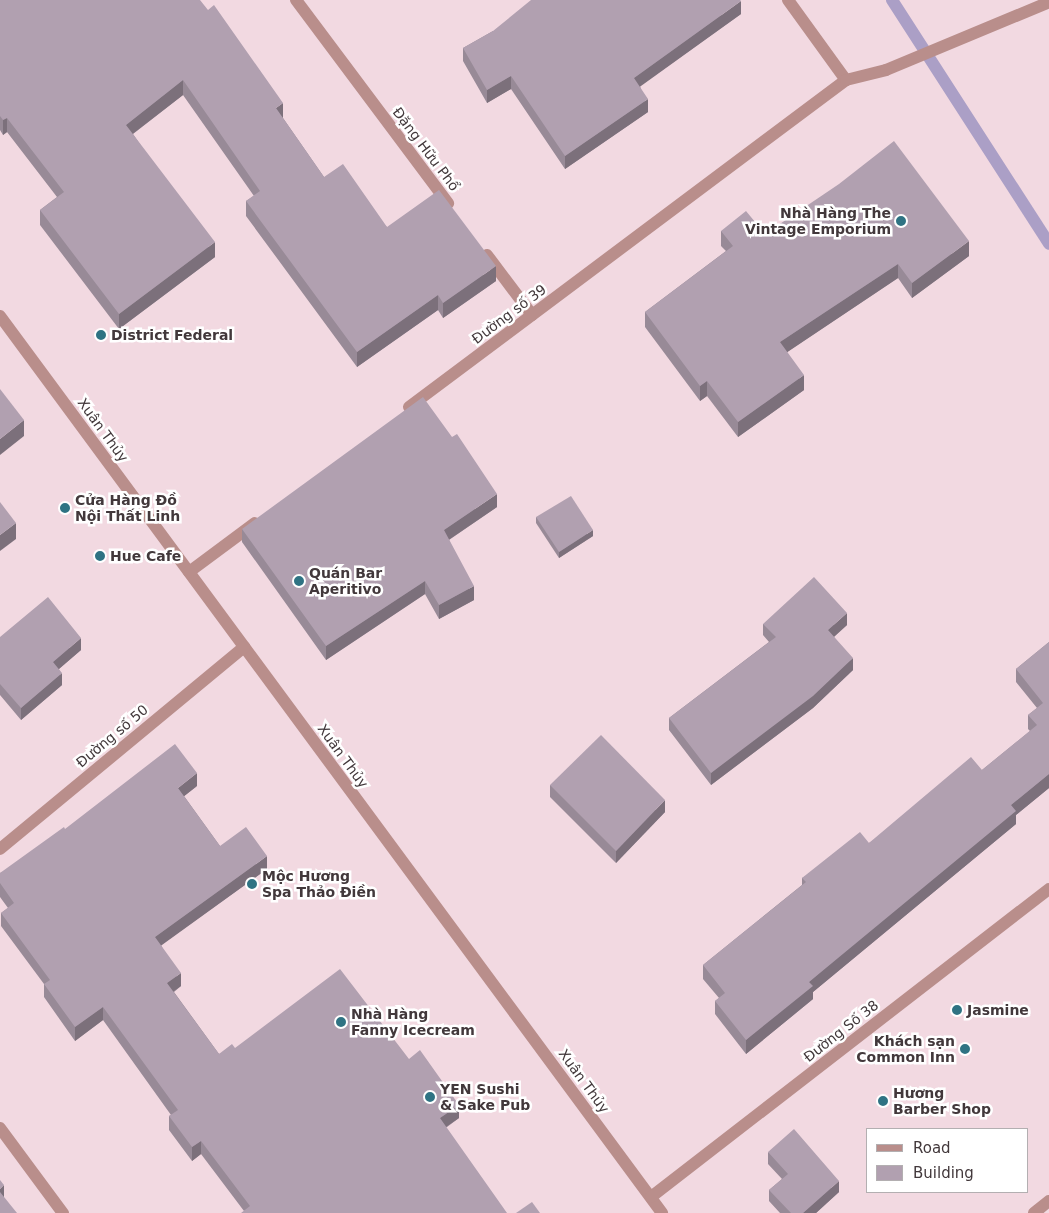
<!DOCTYPE html>
<html>
<head>
<meta charset="utf-8">
<style>
  body { margin:0 }
  #map { position:relative; width:1049px; height:1213px; overflow:hidden; background:#f2d9e1; font-family:"DejaVu Sans",sans-serif }
  div>[style] { position:absolute }
  .stream>* { height:12px; margin:-6px; padding:0 6px; transform-origin:6px; border-radius:6px; background:#ab9fc6 }
  .minor>* { height:12px; margin:-6px; padding:0 6px; transform-origin:6px; border-radius:6px; background:#b98e8b }
  .wall>* { inset:0; background:#988a97 }
  .shaded-wall>* { inset:0; background:#7c707b }
  .building>* { inset:0; background:#b1a0b0 }
  .dots>* { width:14px; height:14px; translate:-50% -50%; box-sizing:border-box; border:2px solid #fff; border-radius:50% }
  span { translate:-50% -50%; white-space:nowrap; text-align:center; line-height:1.15; -webkit-text-stroke:5px #fff; paint-order:stroke }
  .street-label { font-size:14px; color:#42383b }
  .poi-label { font-size:14px; color:#42383b; font-weight:700 }
  .right { translate:-100% -50%; text-align:right }
  .left { translate:0 -50%; text-align:left }
  .legend { position:absolute; left:866px; top:1128px; width:162px; height:65px; box-sizing:border-box; background:#fff; border:1px solid #b3afb1; margin:0; padding:6px 9px; list-style:none; font-size:15px; color:#42383b }
  .legend li { display:flex; align-items:center; gap:10px; height:25px }
  .legend b { width:25px; border:1px solid #b3afb1 }
</style>
</head>
<body>
<div id="map">
  <div class="stream">
    <i style="left:892px;top:0;width:290px;rotate:57.2deg"></i>
  </div>
  <div class="minor">
    <i style="left:296px;top:0;width:254px;rotate:53.2deg"></i>
    <i style="left:788px;top:0;width:99px;rotate:54.1deg"></i>
    <i style="left:487px;top:255px;width:75px;rotate:53.1deg"></i>
    <i style="left:0;top:316px;width:1115px;rotate:53.57deg"></i>
    <i style="left:409px;top:407px;width:546px;rotate:-36.81deg"></i>
    <i style="left:846px;top:80px;width:41px;rotate:-14deg"></i>
    <i style="left:886px;top:70px;width:177px;rotate:-22.6deg"></i>
    <i style="left:189px;top:572px;width:82px;rotate:-36.6deg"></i>
    <i style="left:0;top:849px;width:317px;rotate:-39.6deg"></i>
    <i style="left:0;top:1128px;width:106px;rotate:53.5deg"></i>
    <i style="left:651px;top:1197px;width:503px;rotate:-37.74deg"></i>
    <i style="left:1034px;top:1213px;width:19px;rotate:-39deg"></i>
  </div>
  <div class="wall">
    <i style="clip-path:polygon(0 0,283px 117px,283px 118px,324px 177px,387px 227px,496px 281px,443px 318px,438px 310px,357px 367px,246px 216px,246px 201px,254px 196px,183px 95px,133px 134px,215px 257px,119px 329px,40px 225px,40px 210px,57px 197px,7px 132px,3px 135px,0 130px)"></i>
    <i style="clip-path:polygon(741px 14px,640px 86px,648px 112px,565px 169px,511px 89px,487px 103px,463px 61px,463px 48px,493px 31px)"></i>
    <i style="clip-path:polygon(721px 231px,765px 234px,969px 256px,912px 298px,898px 278px,787px 352px,804px 390px,738px 437px,707px 396px,700px 401px,645px 327px,645px 312px,726px 251px,721px 246px)"></i>
    <i style="clip-path:polygon(497px 507px,449px 540px,474px 600px,439px 619px,425px 594px,326px 660px,242px 542px,242px 529px)"></i>
    <i style="clip-path:polygon(536px 517px,593px 536px,559px 558px,536px 523px)"></i>
    <i style="clip-path:polygon(763px 624px,847px 625px,834px 637px,853px 670px,813px 708px,711px 785px,669px 730px,669px 718px,769px 642px,763px 635px)"></i>
    <i style="clip-path:polygon(0 637px,81px 650px,59px 669px,62px 685px,21px 720px,0 695px)"></i>
    <i style="clip-path:polygon(1049px 642px,1049px 788px,1016px 815px,1016px 824px,813px 992px,813px 999px,746px 1054px,715px 1014px,715px 1001px,719px 998px,703px 979px,703px 965px,802px 885px,802px 878px,869px 843px,982px 770px,1030px 731px,1028px 729px,1028px 715px,1037px 708px,1016px 682px,1016px 669px)"></i>
    <i style="clip-path:polygon(550px 785px,665px 812px,616px 863px,550px 797px)"></i>
    <i style="clip-path:polygon(197px 786px,184px 796px,220px 846px,267px 869px,161px 945px,181px 986px,174px 992px,219px 1054px,235px 1048px,409px 1059px,459px 1118px,447px 1127px,244px 1211px,201px 1154px,192px 1161px,169px 1130px,169px 1116px,171px 1115px,103px 1020px,75px 1041px,44px 997px,44px 984px,1px 926px,1px 913px,8px 908px,0 897px,0 873px)"></i>
    <i style="clip-path:polygon(768px 1152px,839px 1192px,816px 1213px,780px 1213px,769px 1201px,769px 1190px,782px 1179px,768px 1164px)"></i>
  </div>
  <div class="shaded-wall">
    <i style="clip-path:polygon(741px 1px,741px 14px,634px 91px,634px 78px)"></i>
    <i style="clip-path:polygon(511px 76px,511px 89px,487px 103px,487px 90px)"></i>
    <i style="clip-path:polygon(183px 80px,183px 95px,126px 139px,126px 125px)"></i>
    <i style="clip-path:polygon(648px 99px,648px 112px,565px 169px,565px 156px)"></i>
    <i style="clip-path:polygon(283px 103px,283px 117px,276px 123px,276px 108px)"></i>
    <i style="clip-path:polygon(7px 118px,7px 132px,3px 135px,3px 120px)"></i>
    <i style="clip-path:polygon(969px 241px,969px 256px,912px 298px,912px 283px)"></i>
    <i style="clip-path:polygon(215px 242px,215px 257px,119px 329px,119px 314px)"></i>
    <i style="clip-path:polygon(898px 264px,898px 278px,780px 357px,780px 342px)"></i>
    <i style="clip-path:polygon(496px 266px,496px 281px,443px 318px,443px 303px)"></i>
    <i style="clip-path:polygon(438px 295px,438px 310px,357px 367px,357px 352px)"></i>
    <i style="clip-path:polygon(804px 375px,804px 390px,738px 437px,738px 422px)"></i>
    <i style="clip-path:polygon(707px 381px,707px 396px,700px 401px,700px 386px)"></i>
    <i style="clip-path:polygon(24px 420px,24px 436px,0 455px,0 439px)"></i>
    <i style="clip-path:polygon(497px 494px,497px 507px,444px 543px,444px 530px)"></i>
    <i style="clip-path:polygon(16px 523px,16px 539px,0 551px,0 535px)"></i>
    <i style="clip-path:polygon(593px 530px,593px 536px,559px 558px,559px 552px)"></i>
    <i style="clip-path:polygon(425px 581px,425px 594px,326px 660px,326px 646px)"></i>
    <i style="clip-path:polygon(474px 586px,474px 600px,439px 619px,439px 605px)"></i>
    <i style="clip-path:polygon(847px 613px,847px 625px,828px 642px,828px 630px)"></i>
    <i style="clip-path:polygon(81px 638px,81px 650px,53px 674px,53px 662px)"></i>
    <i style="clip-path:polygon(853px 658px,853px 670px,813px 708px,711px 785px,711px 773px)"></i>
    <i style="clip-path:polygon(62px 673px,62px 685px,21px 720px,21px 708px)"></i>
    <i style="clip-path:polygon(197px 773px,197px 786px,178px 801px,178px 788px)"></i>
    <i style="clip-path:polygon(1049px 774px,1049px 788px,1016px 815px,1016px 824px,813px 992px,813px 999px,746px 1054px,746px 1040px,809px 982px,1011px 805px)"></i>
    <i style="clip-path:polygon(665px 800px,665px 812px,616px 863px,616px 851px)"></i>
    <i style="clip-path:polygon(267px 856px,267px 869px,155px 950px,155px 937px)"></i>
    <i style="clip-path:polygon(181px 973px,181px 986px,167px 996px,167px 983px)"></i>
    <i style="clip-path:polygon(103px 1007px,103px 1020px,75px 1041px,75px 1027px)"></i>
    <i style="clip-path:polygon(459px 1105px,459px 1118px,440px 1131px,440px 1118px)"></i>
    <i style="clip-path:polygon(201px 1141px,201px 1154px,192px 1161px,192px 1147px)"></i>
    <i style="clip-path:polygon(839px 1181px,839px 1192px,816px 1213px,803px 1213px)"></i>
    <i style="clip-path:polygon(4px 1185px,4px 1197px,0 1201px,0 1189px)"></i>
  </div>
  <div class="building">
    <i style="clip-path:polygon(0 0,200px 0,208px 10px,214px 5px,283px 103px,276px 108px,324px 177px,343px 164px,387px 227px,439px 190px,496px 266px,443px 303px,438px 295px,357px 352px,246px 201px,260px 191px,183px 80px,126px 125px,215px 242px,119px 314px,40px 210px,64px 192px,7px 118px,3px 120px,0 116px)"></i>
    <i style="clip-path:polygon(531px 0,740px 0,741px 1px,634px 78px,648px 99px,565px 156px,511px 76px,487px 90px,463px 48px,493px 31px)"></i>
    <i style="clip-path:polygon(894px 141px,969px 241px,912px 283px,898px 264px,780px 342px,804px 375px,738px 422px,707px 381px,700px 386px,645px 312px,733px 246px,721px 231px,746px 211px,765px 234px,839px 184px)"></i>
    <i style="clip-path:polygon(0 389px,24px 420px,0 439px)"></i>
    <i style="clip-path:polygon(423px 397px,452px 437px,457px 434px,497px 494px,444px 530px,474px 586px,439px 605px,425px 581px,326px 646px,242px 529px)"></i>
    <i style="clip-path:polygon(571px 496px,593px 530px,559px 552px,536px 517px)"></i>
    <i style="clip-path:polygon(0 502px,16px 523px,0 535px)"></i>
    <i style="clip-path:polygon(814px 577px,847px 613px,828px 630px,853px 658px,813px 696px,711px 773px,669px 718px,776px 637px,763px 624px)"></i>
    <i style="clip-path:polygon(48px 597px,81px 638px,53px 662px,62px 673px,21px 708px,0 684px,0 637px)"></i>
    <i style="clip-path:polygon(1049px 642px,1049px 774px,1011px 805px,1016px 811px,809px 982px,813px 986px,746px 1040px,715px 1001px,725px 993px,703px 965px,806px 882px,802px 878px,860px 832px,869px 843px,971px 757px,982px 770px,1037px 725px,1028px 715px,1043px 703px,1016px 669px)"></i>
    <i style="clip-path:polygon(601px 735px,665px 800px,616px 851px,550px 785px)"></i>
    <i style="clip-path:polygon(175px 744px,197px 773px,178px 788px,220px 846px,246px 827px,267px 856px,155px 937px,181px 973px,167px 983px,219px 1054px,232px 1044px,235px 1048px,340px 969px,409px 1059px,420px 1050px,459px 1105px,440px 1118px,507px 1213px,241px 1213px,250px 1206px,201px 1141px,192px 1147px,169px 1116px,178px 1110px,103px 1007px,75px 1027px,44px 984px,50px 980px,1px 913px,14px 903px,0 883px,0 873px,64px 827px,65px 829px)"></i>
    <i style="clip-path:polygon(794px 1129px,839px 1181px,803px 1213px,791px 1213px,769px 1190px,788px 1174px,768px 1152px)"></i>
    <i style="clip-path:polygon(0 1180px,4px 1185px,0 1189px)"></i>
    <i style="clip-path:polygon(0 1192px,17px 1213px,0 1213px)"></i>
    <i style="clip-path:polygon(532px 1202px,540px 1213px,516px 1213px)"></i>
  </div>
  <div class="dots">
    <i style="left:901px;top:221px;background:#2f7383"></i>
    <i style="left:101px;top:335px;background:#2f7383"></i>
    <i style="left:65px;top:508px;background:#2f7383"></i>
    <i style="left:100px;top:556px;background:#2f7383"></i>
    <i style="left:299px;top:581px;background:#2f7383"></i>
    <i style="left:252px;top:884px;background:#2f7383"></i>
    <i style="left:957px;top:1010px;background:#2f7383"></i>
    <i style="left:341px;top:1022px;background:#2f7383"></i>
    <i style="left:965px;top:1049px;background:#2f7383"></i>
    <i style="left:430px;top:1097px;background:#2f7383"></i>
    <i style="left:883px;top:1101px;background:#2f7383"></i>
  </div>
  <div class="street-label">
    <span style="left:426px;top:149px;rotate:53deg">Đặng Hữu Phổ</span>
    <span style="left:509px;top:314px;rotate:-37deg">Đường số 39</span>
    <span style="left:103px;top:430px;rotate:54deg">Xuân Thủy</span>
    <span style="left:112px;top:736px;rotate:-40deg">Đường số 50</span>
    <span style="left:343px;top:756px;rotate:54deg">Xuân Thủy</span>
    <span style="left:841px;top:1031px;rotate:-38deg">Đường Số 38</span>
    <span style="left:584px;top:1081px;rotate:54deg">Xuân Thủy</span>
  </div>
  <div class="poi-label">
    <span class="right" style="left:891px;top:221px">Nhà Hàng The<br>Vintage Emporium</span>
    <span class="left" style="left:111px;top:335px">District Federal</span>
    <span class="left" style="left:75px;top:508px">Cửa Hàng Đồ<br>Nội Thất Linh</span>
    <span class="left" style="left:110px;top:556px">Hue Cafe</span>
    <span class="left" style="left:309px;top:581px">Quán Bar<br>Aperitivo</span>
    <span class="left" style="left:262px;top:884px">Mộc Hương<br>Spa Thảo Điền</span>
    <span class="left" style="left:967px;top:1010px">Jasmine</span>
    <span class="left" style="left:351px;top:1022px">Nhà Hàng<br>Fanny Icecream</span>
    <span class="right" style="left:955px;top:1049px">Khách sạn<br>Common Inn</span>
    <span class="left" style="left:440px;top:1097px">YEN Sushi<br>&amp; Sake Pub</span>
    <span class="left" style="left:893px;top:1101px">Hương<br>Barber Shop</span>
  </div>
  <ul class="legend">
  <li><b style="height:6px;background:#b98e8b"></b>Road</li>
  <li><b style="height:14px;background:#b1a0b0"></b>Building</li>
  </ul>
</div>
</body>
</html>
